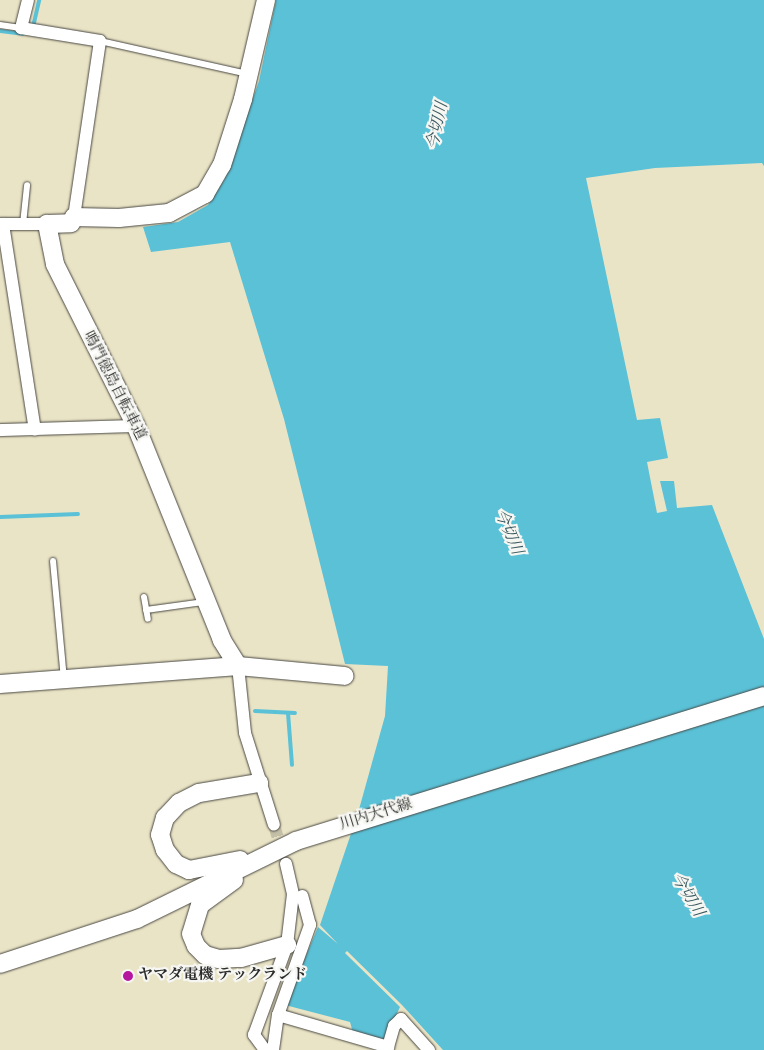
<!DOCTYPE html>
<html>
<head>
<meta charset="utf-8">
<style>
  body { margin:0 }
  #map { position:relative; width:764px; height:1050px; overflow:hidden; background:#eae4c6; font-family:"Old Standard TT","Noto Serif JP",serif }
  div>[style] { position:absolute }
  .water>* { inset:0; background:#5ac1d7 }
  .stream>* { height:4px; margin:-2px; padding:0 2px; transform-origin:2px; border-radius:2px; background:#5ac1d7 }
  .street-tunnel>* { height:12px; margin-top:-6px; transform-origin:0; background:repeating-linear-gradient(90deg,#c4bfa7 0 12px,transparent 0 18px) }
  .roads { filter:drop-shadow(0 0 1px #484742) drop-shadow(0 0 1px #484742) }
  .lane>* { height:6px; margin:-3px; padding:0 3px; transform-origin:3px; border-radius:3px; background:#fff }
  .street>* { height:12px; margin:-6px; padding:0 6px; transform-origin:6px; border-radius:6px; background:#fff }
  .secondary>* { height:18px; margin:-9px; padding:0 9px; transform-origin:9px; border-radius:9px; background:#fff }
  .dots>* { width:14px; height:14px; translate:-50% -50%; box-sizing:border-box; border:2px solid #f6f6f2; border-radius:50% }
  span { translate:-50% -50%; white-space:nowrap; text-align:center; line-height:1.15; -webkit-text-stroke:4.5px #f6f6f2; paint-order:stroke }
  .street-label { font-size:15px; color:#2b2b2b }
  .poi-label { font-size:15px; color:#2b2b2b; font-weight:700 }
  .left { translate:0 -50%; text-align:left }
  .water-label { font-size:16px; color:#39585f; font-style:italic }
</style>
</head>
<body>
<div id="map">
  <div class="water">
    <i style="clip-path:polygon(276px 0,764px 0,764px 166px,762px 163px,655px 168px,586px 178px,637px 420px,660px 418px,668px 458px,647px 462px,657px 513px,667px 511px,660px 481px,674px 481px,677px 508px,712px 505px,764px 639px,764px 1050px,443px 1050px,402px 1005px,347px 951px,345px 953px,400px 1007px,384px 1041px,353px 1033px,350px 1022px,285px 1005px,318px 927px,338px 944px,320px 925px,358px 813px,385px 716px,388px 666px,345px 664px,284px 419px,230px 242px,151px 252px,143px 227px,178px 222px,208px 205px,224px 180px,259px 81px)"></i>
  </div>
  <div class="stream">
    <i style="left:33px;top:27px;width:28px;rotate:-77deg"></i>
    <i style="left:0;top:31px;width:23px;rotate:7deg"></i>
    <i style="left:0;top:517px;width:78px;rotate:-2.2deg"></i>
    <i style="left:255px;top:711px;width:40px;rotate:2.9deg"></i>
    <i style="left:288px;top:713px;width:52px;rotate:85.6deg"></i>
  </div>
  <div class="street-tunnel">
    <i style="left:274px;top:825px;width:30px;rotate:73deg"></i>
  </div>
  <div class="roads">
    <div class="lane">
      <i style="left:0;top:25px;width:21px;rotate:8deg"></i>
      <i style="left:100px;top:41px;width:152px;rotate:12.6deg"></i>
      <i style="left:23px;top:224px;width:39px;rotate:-84deg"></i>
      <i style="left:53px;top:561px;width:119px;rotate:84.7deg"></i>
      <i style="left:144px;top:597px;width:22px;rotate:80deg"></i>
      <i style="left:146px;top:610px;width:59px;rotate:-7.9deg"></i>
    </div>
    <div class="street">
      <i style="left:28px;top:0;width:29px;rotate:104deg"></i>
      <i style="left:21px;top:28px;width:80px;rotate:9.3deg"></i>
      <i style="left:100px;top:41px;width:178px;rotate:98.4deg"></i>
      <i style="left:0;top:224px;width:47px"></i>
      <i style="left:3px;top:224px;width:208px;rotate:81.2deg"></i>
      <i style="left:0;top:430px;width:136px;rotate:-1.7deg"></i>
      <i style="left:238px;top:666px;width:67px;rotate:84deg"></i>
      <i style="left:245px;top:733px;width:96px;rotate:72.5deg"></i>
      <i style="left:278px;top:1015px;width:96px;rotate:-70.4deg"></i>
      <i style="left:310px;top:925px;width:30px;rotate:-105deg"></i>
      <i style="left:265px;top:1050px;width:19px;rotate:-126deg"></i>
      <i style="left:254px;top:1035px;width:96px;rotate:-69.9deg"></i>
      <i style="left:287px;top:945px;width:51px;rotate:-83.3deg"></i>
      <i style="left:293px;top:894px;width:31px;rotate:-103deg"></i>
      <i style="left:273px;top:1050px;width:35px;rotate:-82deg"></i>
      <i style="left:278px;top:1015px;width:115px;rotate:16.2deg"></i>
      <i style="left:388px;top:1047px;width:22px;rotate:-74deg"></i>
      <i style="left:394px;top:1026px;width:10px;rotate:-45deg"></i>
      <i style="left:401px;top:1019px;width:42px;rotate:47.9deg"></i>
    </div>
    <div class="secondary">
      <i style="left:238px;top:666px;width:31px;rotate:-122deg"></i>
      <i style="left:222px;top:640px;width:231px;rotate:-111.9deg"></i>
      <i style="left:136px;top:426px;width:181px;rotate:-116.6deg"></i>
      <i style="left:55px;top:264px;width:41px;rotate:-101.3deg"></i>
      <i style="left:47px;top:224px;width:24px;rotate:-2deg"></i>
      <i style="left:71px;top:223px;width:7px;rotate:-63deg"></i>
      <i style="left:74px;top:217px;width:45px;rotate:1.3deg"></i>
      <i style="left:119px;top:218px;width:50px;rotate:-5.7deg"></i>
      <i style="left:169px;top:213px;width:41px;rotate:-27.8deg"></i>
      <i style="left:205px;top:194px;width:34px;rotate:-60deg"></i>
      <i style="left:222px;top:165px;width:69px;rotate:-72.3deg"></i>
      <i style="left:243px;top:99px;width:102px;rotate:-76.9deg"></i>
      <i style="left:0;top:684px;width:239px;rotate:-4.3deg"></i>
      <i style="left:238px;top:666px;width:107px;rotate:5.3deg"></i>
      <i style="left:240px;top:860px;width:52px;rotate:168.9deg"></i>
      <i style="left:189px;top:870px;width:14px;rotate:-155deg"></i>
      <i style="left:176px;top:864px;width:18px;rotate:-128deg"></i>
      <i style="left:165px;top:850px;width:16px;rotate:-108deg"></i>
      <i style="left:160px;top:835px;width:18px;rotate:-74deg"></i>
      <i style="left:165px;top:818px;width:21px;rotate:-47deg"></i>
      <i style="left:179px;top:803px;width:22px;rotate:-27deg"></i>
      <i style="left:199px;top:793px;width:61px;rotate:-9.5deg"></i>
      <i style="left:234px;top:880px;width:42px;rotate:143.7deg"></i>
      <i style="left:200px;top:905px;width:30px;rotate:107deg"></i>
      <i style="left:191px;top:934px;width:13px;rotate:67deg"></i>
      <i style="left:196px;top:946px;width:13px;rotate:45deg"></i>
      <i style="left:205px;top:955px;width:15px;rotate:16deg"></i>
      <i style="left:219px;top:959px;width:22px;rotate:-3deg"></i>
      <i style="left:241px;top:958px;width:48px;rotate:-15.8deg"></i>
      <i style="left:0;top:964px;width:144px;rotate:-18.2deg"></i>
      <i style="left:137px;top:919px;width:177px;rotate:-26.1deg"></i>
      <i style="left:296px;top:841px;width:490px;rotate:-17.2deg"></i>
    </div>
  </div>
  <div class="dots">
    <i style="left:128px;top:976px;background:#b5179e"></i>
  </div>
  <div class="street-label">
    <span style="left:114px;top:386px;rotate:63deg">鳴門徳島自転車道</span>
    <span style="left:376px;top:815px;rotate:-17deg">川内大代線</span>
  </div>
  <div class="poi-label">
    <span class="left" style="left:138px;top:976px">ヤマダ電機 テックランド</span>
  </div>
  <div class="water-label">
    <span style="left:438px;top:126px;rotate:-78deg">今切川</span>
    <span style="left:508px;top:532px;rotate:67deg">今切川</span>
    <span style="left:687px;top:895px;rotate:59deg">今切川</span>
  </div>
</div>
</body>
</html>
